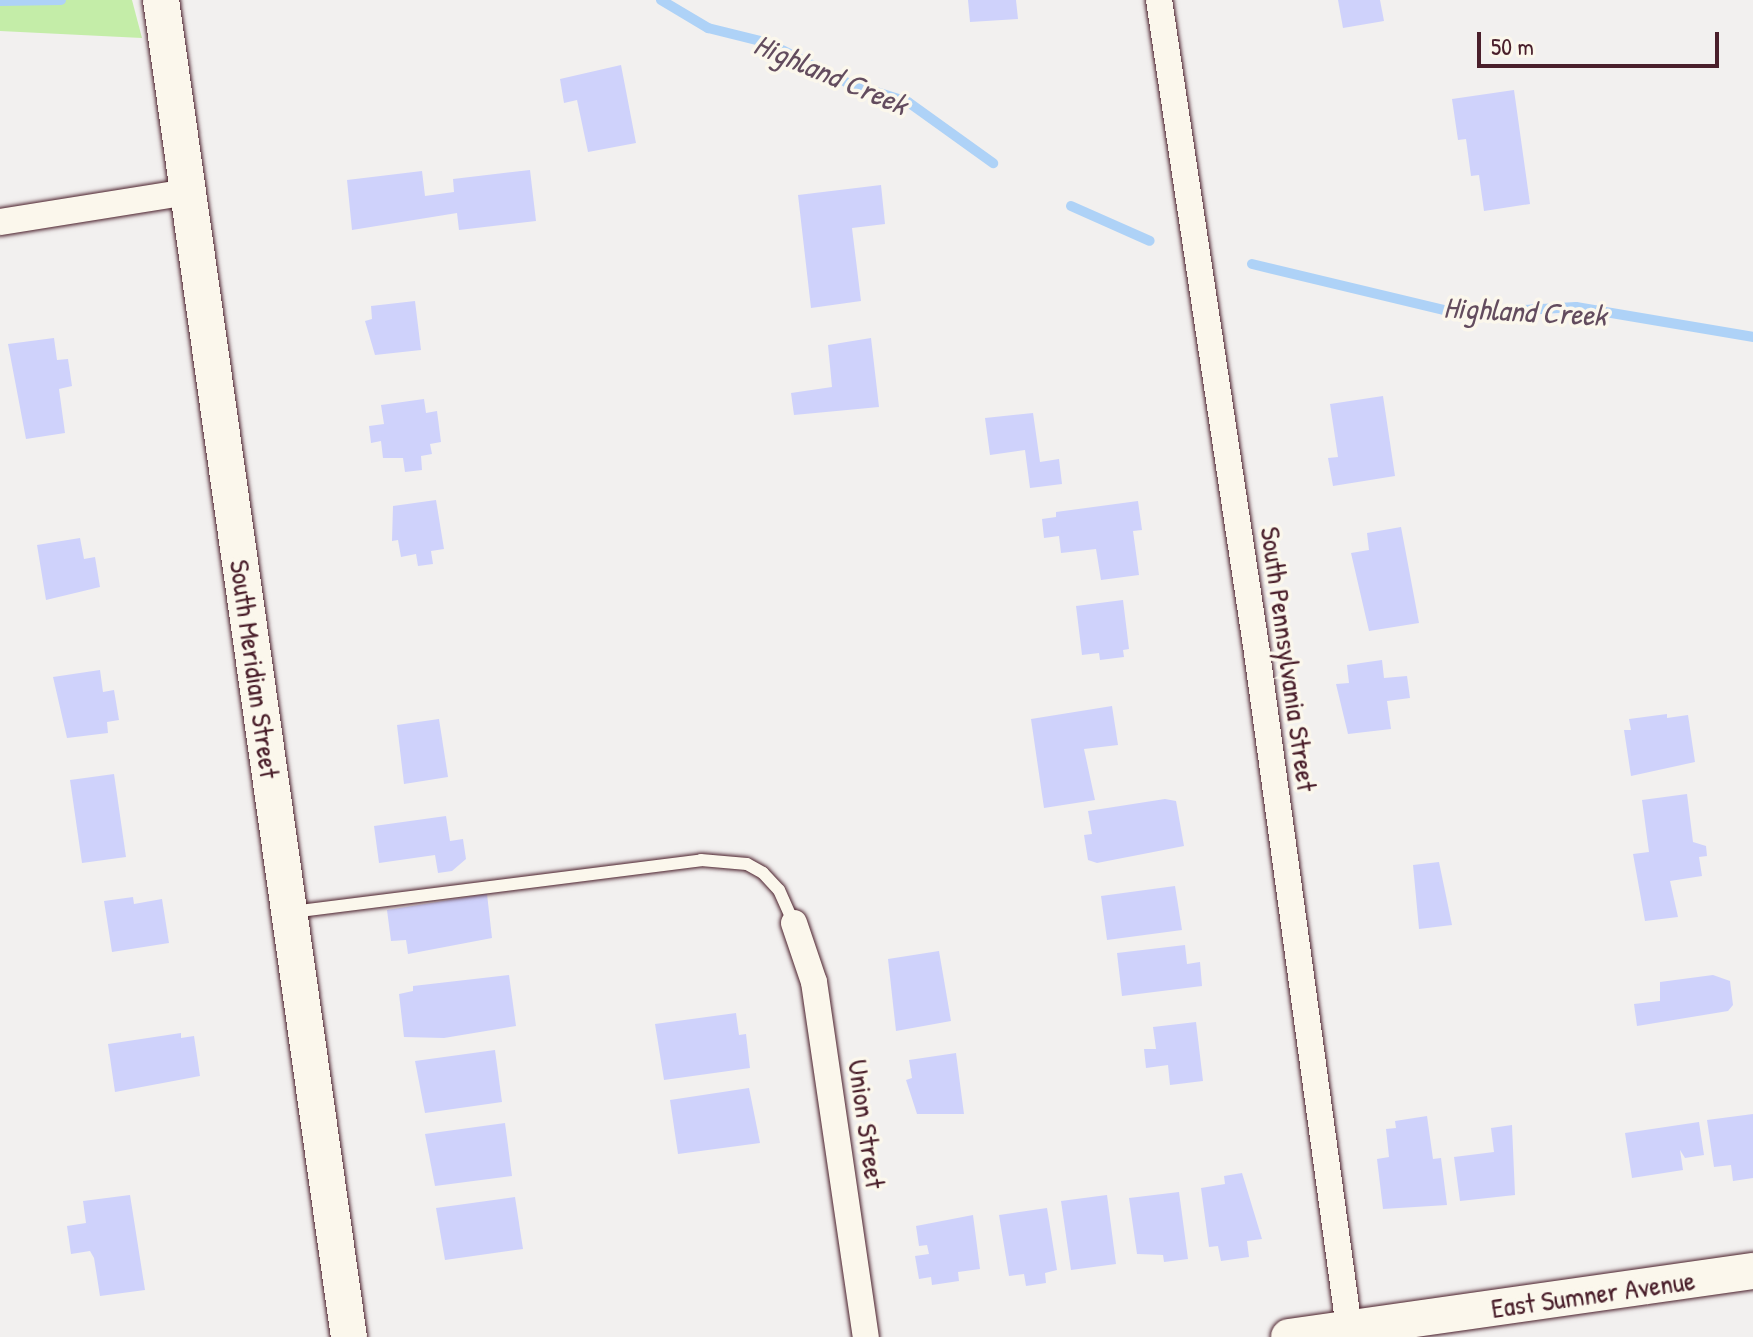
<!DOCTYPE html>
<html>
<head>
<meta charset="utf-8">
<style>
  body { margin:0 }
  #map { position:relative; width:1753px; height:1337px; overflow:hidden; background:#f2f0ef; font-family:"Patrick Hand",sans-serif }
  div>[style] { position:absolute }
  .green>* { inset:0; background:#c4eda8 }
  .stream>* { height:10px; margin:-5px; padding:0 5px; transform-origin:5px; border-radius:5px; background:#aed2f7 }
  .building>* { inset:0; background:#cfd2fb }
  .roads { filter:drop-shadow(0 0 2px #4a1f2b) drop-shadow(0 0 2px #4a1f2b) }
  .lane>* { height:12px; margin:-6px; padding:0 6px; transform-origin:6px; border-radius:6px; background:#fbf7ec }
  .street>* { height:26px; margin:-13px; padding:0 13px; transform-origin:13px; border-radius:13px; background:#fbf7ec }
  .secondary>* { height:36px; margin:-18px; padding:0 18px; transform-origin:18px; border-radius:18px; background:#fbf7ec }
  span { translate:-50% -50%; white-space:nowrap; text-align:center; line-height:1.15; -webkit-text-stroke:7px #fbf7ec; paint-order:stroke }
  .street-label { font-size:28px; color:#4a1f2b }
  .water-label { font-size:30px; color:#634c5e; font-style:italic }
  .scale { position:absolute; left:1477px; top:32px; width:242px; height:36px; box-sizing:border-box; border:4px solid #4a1f2b; border-top:0; padding-left:10px; font-size:24px; line-height:28px; white-space:nowrap; color:#4a1f2b; -webkit-text-stroke:6px #fbf7ec; paint-order:stroke }
</style>
</head>
<body>
<div id="map">
  <div class="green">
    <i style="clip-path:polygon(0 0,132px 0,142px 38px,0 31px)"></i>
  </div>
  <div class="stream">
    <i style="left:661px;top:0;width:55px;rotate:30.8deg"></i>
    <i style="left:708px;top:28px;width:62px;rotate:14deg"></i>
    <i style="left:768px;top:43px;width:89px;rotate:26.6deg"></i>
    <i style="left:848px;top:83px;width:63px;rotate:17.6deg"></i>
    <i style="left:908px;top:102px;width:105px;rotate:35.7deg"></i>
    <i style="left:0;top:1px;width:61px;rotate:-0.9deg"></i>
    <i style="left:1071px;top:206px;width:86px;rotate:23.9deg"></i>
    <i style="left:1252px;top:264px;width:214px;rotate:13.5deg"></i>
    <i style="left:1460px;top:314px;width:116px;rotate:-3.5deg"></i>
    <i style="left:1576px;top:307px;width:180px;rotate:9.6deg"></i>
  </div>
  <div class="building">
    <i style="clip-path:polygon(968px 0,1016px 0,1018px 19px,970px 22px)"></i>
    <i style="clip-path:polygon(1338px 0,1380px 0,1384px 21px,1343px 28px)"></i>
    <i style="clip-path:polygon(621px 65px,636px 143px,588px 152px,577px 100px,564px 103px,560px 79px)"></i>
    <i style="clip-path:polygon(1514px 90px,1530px 204px,1484px 211px,1479px 175px,1471px 176px,1466px 139px,1458px 140px,1452px 99px)"></i>
    <i style="clip-path:polygon(530px 170px,536px 221px,459px 230px,457px 213px,352px 230px,347px 180px,422px 171px,425px 196px,454px 192px,453px 179px)"></i>
    <i style="clip-path:polygon(881px 185px,885px 224px,852px 228px,861px 301px,811px 308px,798px 195px)"></i>
    <i style="clip-path:polygon(415px 301px,421px 350px,375px 355px,365px 321px,372px 319px,371px 306px)"></i>
    <i style="clip-path:polygon(54px 338px,57px 360px,68px 359px,72px 386px,59px 389px,65px 433px,26px 439px,8px 344px)"></i>
    <i style="clip-path:polygon(871px 338px,879px 407px,794px 415px,791px 393px,832px 387px,828px 345px)"></i>
    <i style="clip-path:polygon(1383px 396px,1395px 476px,1333px 486px,1328px 458px,1338px 457px,1330px 404px)"></i>
    <i style="clip-path:polygon(424px 399px,426px 413px,437px 411px,441px 442px,430px 444px,432px 454px,421px 456px,422px 470px,405px 472px,403px 458px,383px 458px,381px 441px,371px 443px,369px 426px,384px 424px,381px 405px)"></i>
    <i style="clip-path:polygon(1033px 413px,1040px 462px,1059px 459px,1062px 484px,1030px 488px,1025px 450px,990px 455px,985px 418px)"></i>
    <i style="clip-path:polygon(436px 500px,444px 549px,431px 551px,433px 564px,418px 566px,416px 554px,401px 557px,398px 540px,392px 541px,393px 506px)"></i>
    <i style="clip-path:polygon(1138px 501px,1142px 530px,1133px 531px,1139px 575px,1101px 580px,1096px 549px,1061px 553px,1059px 536px,1044px 538px,1042px 519px,1056px 517px,1056px 512px)"></i>
    <i style="clip-path:polygon(1401px 527px,1419px 623px,1369px 631px,1351px 553px,1369px 550px,1367px 533px)"></i>
    <i style="clip-path:polygon(80px 538px,84px 559px,95px 557px,100px 587px,46px 600px,37px 545px)"></i>
    <i style="clip-path:polygon(1123px 600px,1129px 649px,1123px 650px,1124px 657px,1100px 660px,1099px 653px,1082px 655px,1076px 606px)"></i>
    <i style="clip-path:polygon(1382px 660px,1384px 678px,1407px 676px,1410px 698px,1387px 701px,1391px 729px,1348px 734px,1336px 684px,1349px 683px,1347px 665px)"></i>
    <i style="clip-path:polygon(100px 670px,103px 692px,114px 690px,119px 720px,107px 722px,108px 733px,67px 738px,53px 677px)"></i>
    <i style="clip-path:polygon(1112px 706px,1118px 745px,1084px 749px,1095px 800px,1044px 808px,1031px 719px)"></i>
    <i style="clip-path:polygon(1667px 714px,1667px 718px,1688px 715px,1695px 762px,1631px 776px,1624px 730px,1631px 730px,1629px 719px)"></i>
    <i style="clip-path:polygon(439px 719px,448px 777px,404px 784px,397px 725px)"></i>
    <i style="clip-path:polygon(114px 774px,126px 857px,82px 863px,70px 780px)"></i>
    <i style="clip-path:polygon(1687px 794px,1693px 842px,1706px 846px,1707px 856px,1699px 857px,1702px 876px,1670px 881px,1678px 917px,1645px 921px,1633px 854px,1649px 852px,1642px 800px)"></i>
    <i style="clip-path:polygon(1165px 799px,1176px 801px,1184px 846px,1097px 863px,1088px 860px,1084px 835px,1092px 834px,1088px 811px)"></i>
    <i style="clip-path:polygon(446px 816px,450px 841px,463px 839px,466px 859px,452px 871px,438px 873px,435px 855px,379px 863px,374px 826px)"></i>
    <i style="clip-path:polygon(1439px 862px,1452px 925px,1419px 929px,1413px 865px)"></i>
    <i style="clip-path:polygon(1175px 886px,1182px 930px,1107px 940px,1101px 896px)"></i>
    <i style="clip-path:polygon(487px 894px,492px 938px,408px 954px,406px 940px,391px 941px,387px 910px)"></i>
    <i style="clip-path:polygon(133px 897px,134px 904px,162px 899px,169px 943px,112px 952px,104px 901px)"></i>
    <i style="clip-path:polygon(1185px 945px,1187px 964px,1200px 962px,1202px 986px,1122px 996px,1117px 953px)"></i>
    <i style="clip-path:polygon(939px 951px,951px 1021px,896px 1031px,888px 959px)"></i>
    <i style="clip-path:polygon(509px 975px,516px 1026px,444px 1038px,404px 1037px,399px 994px,413px 991px,413px 986px)"></i>
    <i style="clip-path:polygon(1713px 975px,1730px 981px,1733px 1005px,1728px 1011px,1637px 1026px,1634px 1004px,1660px 1001px,1660px 982px)"></i>
    <i style="clip-path:polygon(736px 1013px,739px 1035px,746px 1034px,750px 1068px,664px 1080px,655px 1024px)"></i>
    <i style="clip-path:polygon(1196px 1022px,1203px 1081px,1170px 1085px,1168px 1065px,1146px 1068px,1144px 1049px,1156px 1049px,1153px 1027px)"></i>
    <i style="clip-path:polygon(181px 1033px,181px 1038px,194px 1036px,200px 1076px,115px 1092px,108px 1044px)"></i>
    <i style="clip-path:polygon(495px 1050px,502px 1102px,425px 1113px,415px 1061px)"></i>
    <i style="clip-path:polygon(956px 1053px,964px 1114px,917px 1114px,906px 1080px,912px 1078px,909px 1060px)"></i>
    <i style="clip-path:polygon(749px 1088px,760px 1143px,678px 1154px,670px 1100px)"></i>
    <i style="clip-path:polygon(1753px 1114px,1753px 1178px,1733px 1181px,1731px 1165px,1714px 1167px,1707px 1120px)"></i>
    <i style="clip-path:polygon(1427px 1116px,1433px 1159px,1441px 1158px,1447px 1205px,1383px 1209px,1377px 1159px,1389px 1157px,1386px 1129px,1396px 1128px,1395px 1121px)"></i>
    <i style="clip-path:polygon(1699px 1122px,1704px 1155px,1685px 1158px,1680px 1150px,1683px 1170px,1632px 1178px,1625px 1133px)"></i>
    <i style="clip-path:polygon(505px 1123px,512px 1176px,435px 1186px,425px 1134px)"></i>
    <i style="clip-path:polygon(1512px 1125px,1515px 1195px,1460px 1201px,1454px 1157px,1494px 1152px,1491px 1128px)"></i>
    <i style="clip-path:polygon(1242px 1173px,1262px 1239px,1247px 1241px,1249px 1257px,1221px 1261px,1218px 1246px,1209px 1247px,1201px 1188px,1225px 1184px,1224px 1176px)"></i>
    <i style="clip-path:polygon(1179px 1192px,1188px 1259px,1164px 1262px,1163px 1255px,1137px 1254px,1129px 1198px)"></i>
    <i style="clip-path:polygon(130px 1195px,145px 1290px,100px 1296px,94px 1258px,90px 1251px,71px 1254px,67px 1226px,86px 1223px,83px 1201px)"></i>
    <i style="clip-path:polygon(1107px 1195px,1116px 1264px,1071px 1270px,1061px 1201px)"></i>
    <i style="clip-path:polygon(515px 1197px,523px 1249px,445px 1260px,436px 1208px)"></i>
    <i style="clip-path:polygon(1047px 1208px,1057px 1270px,1045px 1273px,1046px 1283px,1026px 1286px,1024px 1274px,1009px 1276px,999px 1215px)"></i>
    <i style="clip-path:polygon(973px 1215px,980px 1269px,958px 1272px,959px 1281px,932px 1285px,931px 1277px,919px 1279px,915px 1256px,929px 1254px,927px 1245px,919px 1246px,916px 1226px)"></i>
  </div>
  <div class="roads">
    <div class="lane">
      <i style="left:292px;top:912px;width:412px;rotate:-7.2deg"></i>
      <i style="left:701px;top:860px;width:46px;rotate:5deg"></i>
      <i style="left:747px;top:864px;width:18px;rotate:29deg"></i>
      <i style="left:763px;top:873px;width:23px;rotate:47deg"></i>
      <i style="left:779px;top:890px;width:36px;rotate:66deg"></i>
    </div>
    <div class="street">
      <i style="left:1159px;top:0;width:660px;rotate:81.46deg"></i>
      <i style="left:1257px;top:653px;width:681px;rotate:82.24deg"></i>
      <i style="left:0;top:222px;width:189px;rotate:-9.1deg"></i>
      <i style="left:794px;top:923px;width:62px;rotate:71.3deg"></i>
      <i style="left:814px;top:982px;width:359px;rotate:81.7deg"></i>
    </div>
    <div class="secondary">
      <i style="left:161px;top:0;width:1350px;rotate:82deg"></i>
      <i style="left:1289px;top:1337px;width:469px;rotate:-8.1deg"></i>
    </div>
  </div>
  <div class="street-label">
    <span style="left:1289px;top:659px;rotate:82deg">South Pennsylvania Street</span>
    <span style="left:255px;top:669px;rotate:82deg">South Meridian Street</span>
    <span style="left:867px;top:1124px;rotate:82deg">Union Street</span>
    <span style="left:1593px;top:1294px;rotate:-8deg">East Sumner Avenue</span>
  </div>
  <div class="water-label">
    <span style="left:831px;top:74px;rotate:23deg">Highland Creek</span>
    <span style="left:1525px;top:311px;rotate:3deg">Highland Creek</span>
  </div>
  <div class="scale">50 m</div>
</div>
</body>
</html>
